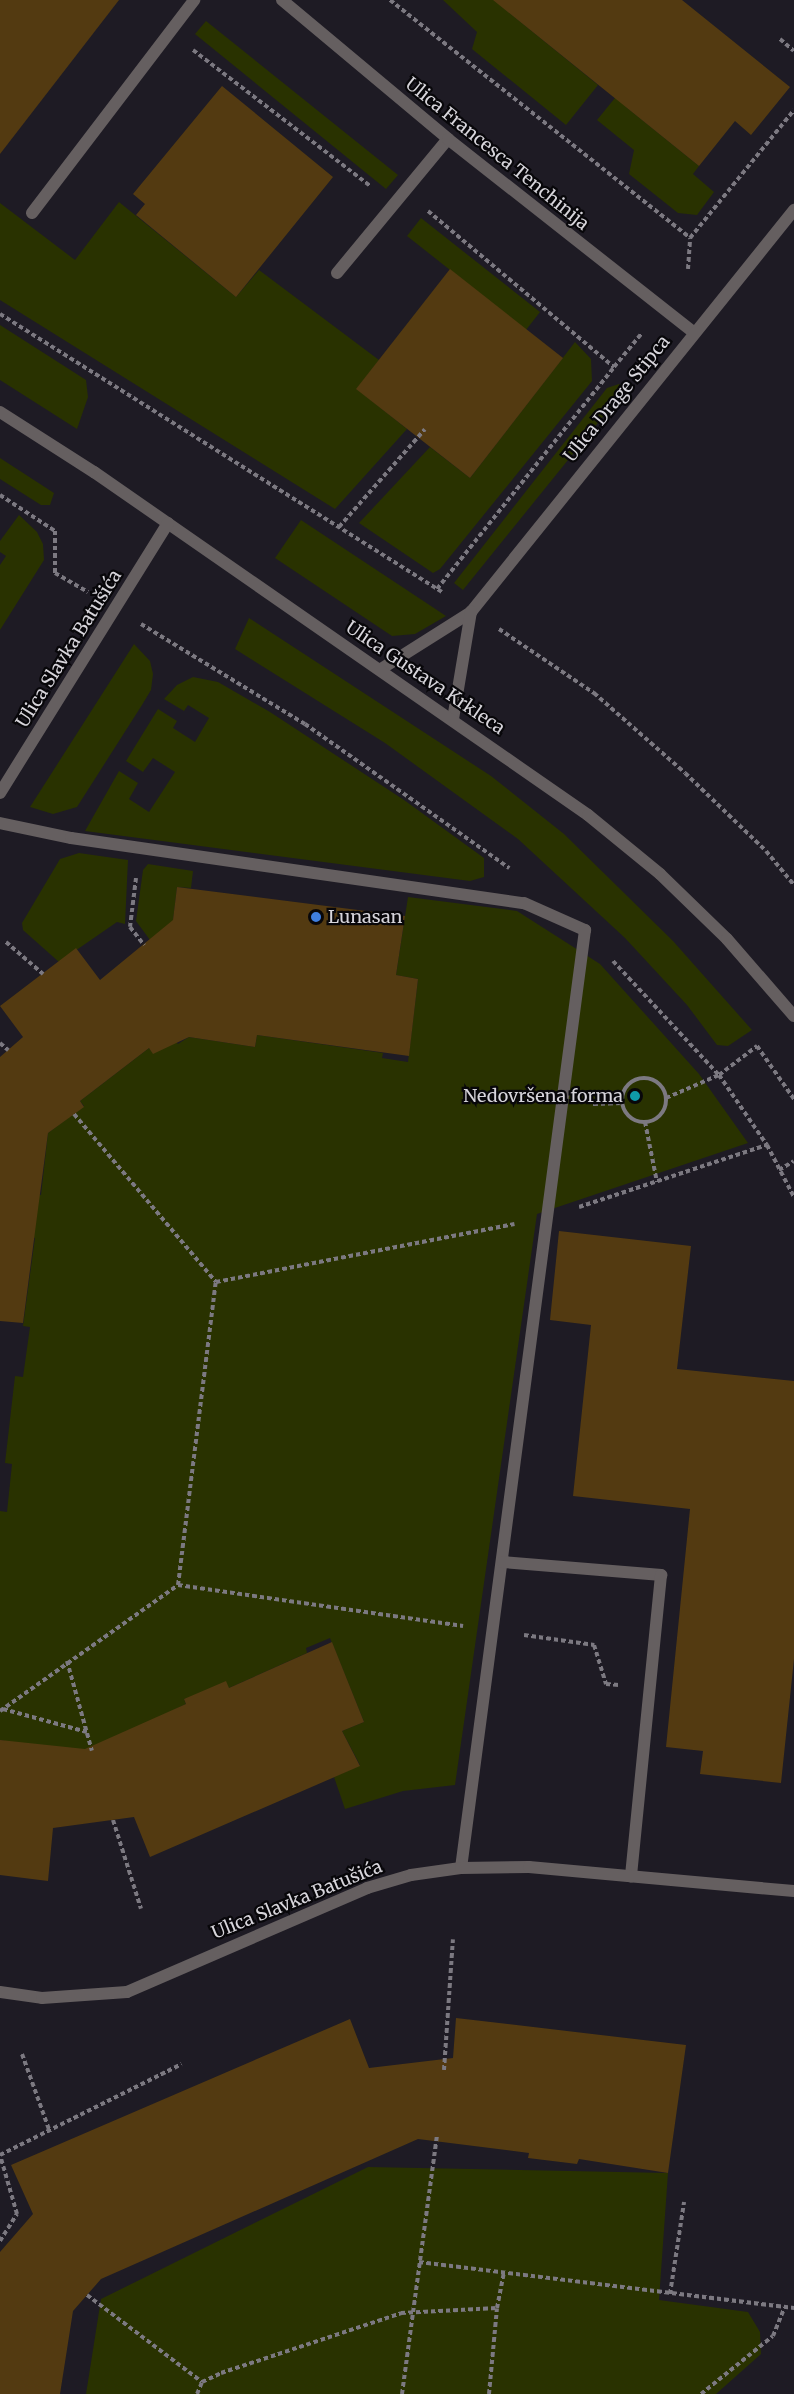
<!DOCTYPE html>
<html>
<head>
<meta charset="utf-8">
<style>
  body { margin:0 }
  #map { position:relative; width:794px; height:2394px; overflow:hidden; background:#1e1b24; font-family:Merriweather,serif }
  div>[style] { position:absolute }
  .green>* { inset:0; background:#293200 }
  .building>* { inset:0; background:#533a11 }
  .path>* { height:4px; margin-top:-2px; transform-origin:0; background:repeating-linear-gradient(90deg,#7c7981 0 4.5px,transparent 0 7.5px) }
  .path>.ring { margin:-2px; padding:0; box-sizing:content-box; background:none; border:4px solid #7c7981; border-radius:50% }
  .service>* { height:12px; margin:-6px; padding:0 6px; transform-origin:6px; border-radius:6px; background:#655f60 }
  .minor>* { height:12px; margin:-6px; padding:0 6px; transform-origin:6px; border-radius:6px; background:#655f60 }
  .tertiary>* { height:12px; margin:-6px; padding:0 6px; transform-origin:6px; border-radius:6px; background:#655f60 }
  .dots>* { width:16px; height:16px; translate:-50% -50%; box-sizing:border-box; border:3px solid #08070a; border-radius:50% }
  span { translate:-50% -50%; white-space:nowrap; text-align:center; line-height:1.15; -webkit-text-stroke:4.5px #08070a; paint-order:stroke }
  .street-label { font-size:18px; color:#d7d5db }
  .poi-label { font-size:18px; color:#d7d5db }
  .left { translate:0 -50%; text-align:left }
  .right { translate:-100% -50%; text-align:right }
</style>
</head>
<body>
<div id="map">
  <div class="green">
    <i style="clip-path:polygon(443px 0,505px 0,501px 6px,598px 85px,566px 125px,472px 49px,477px 32px)"></i>
    <i style="clip-path:polygon(206px 21px,398px 175px,386px 189px,195px 34px)"></i>
    <i style="clip-path:polygon(619px 93px,626px 107px,699px 166px,693px 174px,714px 192px,697px 215px,678px 213px,629px 174px,634px 150px,597px 120px)"></i>
    <i style="clip-path:polygon(119px 202px,236px 297px,259px 270px,379px 360px,357px 389px,407px 429px,335px 509px,0 300px,0 203px,75px 260px)"></i>
    <i style="clip-path:polygon(421px 218px,540px 312px,526px 330px,407px 236px)"></i>
    <i style="clip-path:polygon(0 325px,86px 380px,88px 397px,77px 429px,0 380px)"></i>
    <i style="clip-path:polygon(575px 342px,591px 359px,592px 381px,440px 569px,433px 573px,359px 523px,430px 447px,470px 478px)"></i>
    <i style="clip-path:polygon(619px 384px,627px 387px,463px 590px,454px 583px,607px 388px)"></i>
    <i style="clip-path:polygon(0 458px,54px 493px,50px 505px,41px 505px,0 479px)"></i>
    <i style="clip-path:polygon(19px 515px,37px 532px,43px 544px,44px 560px,0 630px,0 565px,6px 556px,0 552px,0 541px)"></i>
    <i style="clip-path:polygon(301px 520px,434px 608px,446px 616px,415px 634px,392px 636px,275px 558px)"></i>
    <i style="clip-path:polygon(249px 618px,491px 776px,564px 834px,673px 941px,752px 1030px,728px 1046px,717px 1045px,687px 1005px,625px 938px,518px 839px,385px 743px,235px 649px)"></i>
    <i style="clip-path:polygon(134px 644px,150px 661px,153px 674px,151px 690px,142px 705px,77px 807px,53px 814px,30px 807px)"></i>
    <i style="clip-path:polygon(193px 677px,218px 682px,270px 712px,404px 800px,484px 858px,484px 877px,470px 881px,85px 831px,119px 771px,138px 783px,129px 799px,149px 812px,175px 772px,153px 758px,143px 772px,126px 761px,158px 709px,177px 721px,173px 728px,195px 742px,209px 718px,188px 705px,184px 711px,164px 699px,177px 685px)"></i>
    <i style="clip-path:polygon(79px 853px,128px 860px,125px 924px,117px 922px,59px 962px,23px 930px,22px 923px,60px 859px)"></i>
    <i style="clip-path:polygon(148px 864px,193px 871px,191px 888px,177px 887px,169px 955px,150px 940px,136px 921px,143px 870px)"></i>
    <i style="clip-path:polygon(408px 897px,517px 911px,600px 964px,699px 1074px,748px 1143px,537px 1214px,455px 1785px,403px 1791px,345px 1809px,334px 1777px,360px 1765px,342px 1731px,364px 1722px,330px 1638px,306px 1648px,307px 1653px,229px 1688px,184px 1699px,186px 1704px,82px 1756px,0 1740px,0 1511px,7px 1512px,12px 1464px,5px 1463px,15px 1376px,23px 1377px,30px 1327px,23px 1326px,35px 1238px,28px 1237px,34px 1195px,41px 1195px,48px 1133px,84px 1106px,80px 1101px,149px 1048px,153px 1053px,173px 1039px,178px 1044px,189px 1037px,255px 1047px,257px 1035px,383px 1053px,382px 1058px,408px 1062px,418px 979px,396px 975px)"></i>
    <i style="clip-path:polygon(368px 2167px,668px 2173px,659px 2300px,748px 2312px,760px 2332px,761px 2354px,716px 2394px,86px 2394px,101px 2299px)"></i>
  </div>
  <div class="building">
    <i style="clip-path:polygon(0 0,119px 0,0 154px)"></i>
    <i style="clip-path:polygon(493px 0,682px 0,790px 87px,751px 135px,735px 121px,699px 166px)"></i>
    <i style="clip-path:polygon(222px 86px,333px 177px,236px 297px,136px 215px,145px 204px,133px 194px)"></i>
    <i style="clip-path:polygon(450px 269px,563px 358px,470px 478px,356px 389px)"></i>
    <i style="clip-path:polygon(177px 887px,405px 916px,396px 975px,418px 979px,409px 1056px,257px 1035px,255px 1047px,189px 1037px,153px 1054px,149px 1048px,80px 1101px,84px 1107px,48px 1133px,23px 1323px,0 1321px,0 1057px,23px 1037px,0 1006px,76px 948px,100px 980px,173px 920px)"></i>
    <i style="clip-path:polygon(559px 1231px,691px 1246px,677px 1369px,794px 1381px,794px 1659px,781px 1783px,700px 1774px,703px 1751px,666px 1747px,690px 1509px,573px 1496px,591px 1325px,550px 1320px)"></i>
    <i style="clip-path:polygon(332px 1642px,364px 1722px,342px 1731px,360px 1766px,150px 1857px,134px 1817px,53px 1828px,48px 1881px,0 1875px,0 1740px,85px 1749px,186px 1704px,184px 1699px,226px 1681px,229px 1688px)"></i>
    <i style="clip-path:polygon(456px 2018px,686px 2045px,668px 2173px,579px 2159px,577px 2164px,528px 2158px,529px 2153px,418px 2139px,101px 2279px,73px 2311px,60px 2394px,0 2394px,0 2252px,33px 2214px,11px 2165px,350px 2019px,369px 2068px,453px 2058px)"></i>
  </div>
  <div class="path">
    <i style="left:390px;top:0;width:383px;rotate:38.4deg"></i>
    <i style="left:780px;top:39px;width:18px;rotate:41deg"></i>
    <i style="left:193px;top:50px;width:223px;rotate:37.5deg"></i>
    <i style="left:428px;top:211px;width:243px;rotate:40deg"></i>
    <i style="left:614px;top:367px;width:44px;rotate:-50.5deg"></i>
    <i style="left:688px;top:269px;width:31px;rotate:-86deg"></i>
    <i style="left:690px;top:238px;width:165px;rotate:-50.9deg"></i>
    <i style="left:0;top:314px;width:522px;rotate:32.17deg"></i>
    <i style="left:0;top:495px;width:66px;rotate:33.2deg"></i>
    <i style="left:55px;top:531px;width:42px;rotate:90deg"></i>
    <i style="left:55px;top:573px;width:38px;rotate:30deg"></i>
    <i style="left:339px;top:527px;width:130px;rotate:-48.7deg"></i>
    <i style="left:437px;top:589px;width:284px;rotate:-51.4deg"></i>
    <i style="left:141px;top:624px;width:192px;rotate:31.4deg"></i>
    <i style="left:305px;top:724px;width:250px;rotate:35.2deg"></i>
    <i style="left:499px;top:629px;width:115px;rotate:34deg"></i>
    <i style="left:594px;top:693px;width:121px;rotate:41.3deg"></i>
    <i style="left:685px;top:773px;width:112px;rotate:43.9deg"></i>
    <i style="left:766px;top:851px;width:44px;rotate:50.5deg"></i>
    <i style="left:136px;top:878px;width:49px;rotate:97deg"></i>
    <i style="left:130px;top:927px;width:23px;rotate:52deg"></i>
    <i style="left:6px;top:942px;width:49px;rotate:40.9deg"></i>
    <i style="left:613px;top:961px;width:156px;rotate:47.1deg"></i>
    <i style="left:719px;top:1075px;width:85px;rotate:55.6deg"></i>
    <i style="left:767px;top:1145px;width:59px;rotate:62.6deg"></i>
    <i style="left:0;top:1043px;width:11px;rotate:41deg"></i>
    <i class="ring" style="left:622px;top:1078px;width:40px;height:40px"></i>
    <i style="left:666px;top:1098px;width:58px;rotate:-23.5deg"></i>
    <i style="left:719px;top:1075px;width:48px;rotate:-37.3deg"></i>
    <i style="left:757px;top:1046px;width:65px;rotate:55.1deg"></i>
    <i style="left:593px;top:1104px;width:30px;rotate:-2deg"></i>
    <i style="left:74px;top:1114px;width:220px;rotate:49.8deg"></i>
    <i style="left:216px;top:1282px;width:304px;rotate:-11deg"></i>
    <i style="left:645px;top:1122px;width:61px;rotate:78.7deg"></i>
    <i style="left:779px;top:1170px;width:17px;rotate:-31deg"></i>
    <i style="left:579px;top:1207px;width:198px;rotate:-18.3deg"></i>
    <i style="left:178px;top:1585px;width:305px;rotate:-82.9deg"></i>
    <i style="left:524px;top:1635px;width:71px;rotate:8.1deg"></i>
    <i style="left:594px;top:1645px;width:41px;rotate:72.9deg"></i>
    <i style="left:606px;top:1684px;width:13px;rotate:4deg"></i>
    <i style="left:67px;top:1661px;width:93px;rotate:74.5deg"></i>
    <i style="left:3px;top:1709px;width:87px;rotate:15.3deg"></i>
    <i style="left:0;top:1711px;width:218px;rotate:-35.3deg"></i>
    <i style="left:178px;top:1585px;width:288px;rotate:8.2deg"></i>
    <i style="left:113px;top:1820px;width:93px;rotate:72.5deg"></i>
    <i style="left:22px;top:2054px;width:83px;rotate:70.3deg"></i>
    <i style="left:444px;top:2070px;width:131px;rotate:-86.1deg"></i>
    <i style="left:0;top:2155px;width:203px;rotate:-26.6deg"></i>
    <i style="left:0;top:2241px;width:32px;rotate:-58deg"></i>
    <i style="left:17px;top:2214px;width:61px;rotate:-106.1deg"></i>
    <i style="left:419px;top:2262px;width:378px;rotate:7deg"></i>
    <i style="left:670px;top:2294px;width:93px;rotate:-81.3deg"></i>
    <i style="left:87px;top:2295px;width:144px;rotate:37.1deg"></i>
    <i style="left:197px;top:2394px;width:13px;rotate:-67deg"></i>
    <i style="left:202px;top:2382px;width:21px;rotate:-25deg"></i>
    <i style="left:221px;top:2373px;width:190px;rotate:-18.4deg"></i>
    <i style="left:401px;top:2313px;width:96px;rotate:-3deg"></i>
    <i style="left:497px;top:2308px;width:37px;rotate:-79deg"></i>
    <i style="left:402px;top:2394px;width:262px;rotate:-82.3deg"></i>
    <i style="left:489px;top:2394px;width:86px;rotate:-84.7deg"></i>
    <i style="left:701px;top:2394px;width:92px;rotate:-38.9deg"></i>
    <i style="left:773px;top:2336px;width:31px;rotate:-68deg"></i>
  </div>
  <div class="service">
    <i style="left:32px;top:213px;width:268px;rotate:-52.7deg"></i>
    <i style="left:337px;top:273px;width:174px;rotate:-50.4deg"></i>
    <i style="left:0;top:823px;width:73px;rotate:11.9deg"></i>
    <i style="left:71px;top:838px;width:458px;rotate:8.2deg"></i>
    <i style="left:524px;top:903px;width:67px;rotate:23.9deg"></i>
    <i style="left:585px;top:930px;width:946px;rotate:97.53deg"></i>
    <i style="left:503px;top:1562px;width:159px;rotate:4.7deg"></i>
    <i style="left:661px;top:1575px;width:303px;rotate:95.7deg"></i>
  </div>
  <div class="minor">
    <i style="left:282px;top:0;width:217px;rotate:39.9deg"></i>
    <i style="left:448px;top:139px;width:312px;rotate:38.2deg"></i>
    <i style="left:381px;top:669px;width:107px;rotate:-32.3deg"></i>
    <i style="left:471px;top:612px;width:516px;rotate:-51.22deg"></i>
    <i style="left:453px;top:719px;width:109px;rotate:-80.5deg"></i>
    <i style="left:0;top:1992px;width:42px;rotate:8.1deg"></i>
    <i style="left:42px;top:1998px;width:85px;rotate:-4deg"></i>
    <i style="left:127px;top:1992px;width:262px;rotate:-23.4deg"></i>
    <i style="left:367px;top:1888px;width:46px;rotate:-16.5deg"></i>
    <i style="left:411px;top:1875px;width:50px;rotate:-8deg"></i>
    <i style="left:461px;top:1868px;width:68px;rotate:-0.8deg"></i>
    <i style="left:529px;top:1867px;width:266px;rotate:5.2deg"></i>
  </div>
  <div class="tertiary">
    <i style="left:0;top:412px;width:112px;rotate:32.6deg"></i>
    <i style="left:94px;top:472px;width:601px;rotate:34.77deg"></i>
    <i style="left:588px;top:815px;width:93px;rotate:39.3deg"></i>
    <i style="left:660px;top:874px;width:93px;rotate:44.1deg"></i>
    <i style="left:727px;top:939px;width:102px;rotate:49deg"></i>
    <i style="left:0;top:793px;width:318px;rotate:-58.1deg"></i>
  </div>
  <div class="dots">
    <i style="left:316px;top:917px;background:#3f7fe0"></i>
    <i style="left:635px;top:1096px;background:#0f9aa8"></i>
  </div>
  <div class="street-label">
    <span style="left:497px;top:154px;rotate:39deg">Ulica Francesca Tenchinija</span>
    <span style="left:617px;top:399px;rotate:-51deg">Ulica Drage Stipca</span>
    <span style="left:69px;top:649px;rotate:-58deg">Ulica Slavka Batušića</span>
    <span style="left:425px;top:678px;rotate:34deg">Ulica Gustava Krkleca</span>
    <span style="left:297px;top:1900px;rotate:-22deg">Ulica Slavka Batušića</span>
  </div>
  <div class="poi-label">
    <span class="left" style="left:328px;top:917px">Lunasan</span>
    <span class="right" style="left:623px;top:1096px">Nedovršena forma</span>
  </div>
</div>
</body>
</html>
